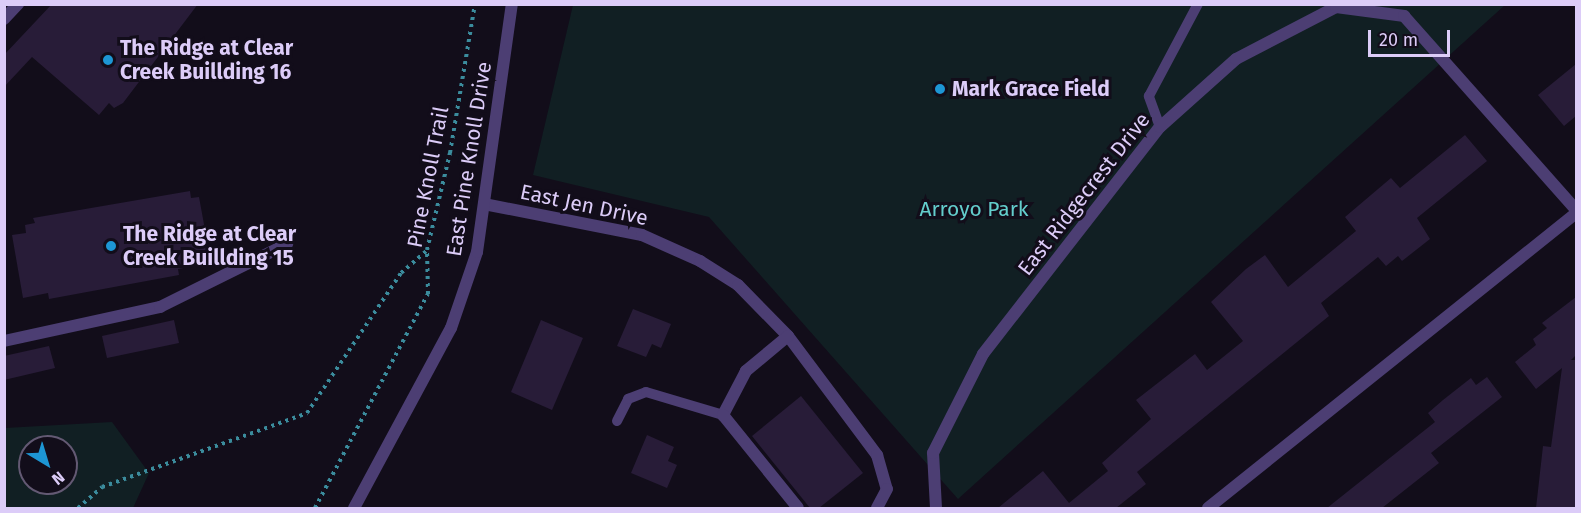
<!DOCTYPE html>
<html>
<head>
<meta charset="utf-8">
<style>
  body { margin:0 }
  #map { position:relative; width:1581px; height:513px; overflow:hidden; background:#120d1a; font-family:"Fira Sans",sans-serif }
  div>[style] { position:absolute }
  .green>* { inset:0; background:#111f23 }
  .building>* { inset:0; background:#281c38 }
  .path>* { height:4px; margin-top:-2px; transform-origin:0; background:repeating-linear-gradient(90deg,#3b8c9d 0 3px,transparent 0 7.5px) }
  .lane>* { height:10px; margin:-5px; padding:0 5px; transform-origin:5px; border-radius:5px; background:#4c3e73 }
  .street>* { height:12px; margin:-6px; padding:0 6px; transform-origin:6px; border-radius:6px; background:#4c3e73 }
  .dots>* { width:16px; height:16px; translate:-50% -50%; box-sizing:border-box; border:3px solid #120d1a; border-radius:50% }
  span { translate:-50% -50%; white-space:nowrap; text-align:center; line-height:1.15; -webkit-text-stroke:6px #120d1a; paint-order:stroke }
  .poi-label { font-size:21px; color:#dcccf8; font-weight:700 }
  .left { translate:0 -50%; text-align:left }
  .street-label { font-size:21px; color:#dcccf8 }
  .park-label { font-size:21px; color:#63cdcc }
  .frame { position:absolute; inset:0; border:6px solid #dcccf8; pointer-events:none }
  .north { position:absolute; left:18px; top:435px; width:60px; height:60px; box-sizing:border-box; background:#120d1a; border:2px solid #635973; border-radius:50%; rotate:142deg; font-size:16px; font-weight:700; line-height:24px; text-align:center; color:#dcccf8 }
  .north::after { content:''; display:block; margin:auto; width:21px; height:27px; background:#1d96d4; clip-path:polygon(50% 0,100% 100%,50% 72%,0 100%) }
  .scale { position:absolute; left:1368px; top:30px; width:82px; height:27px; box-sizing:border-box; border:3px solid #dcccf8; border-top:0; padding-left:8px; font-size:18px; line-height:21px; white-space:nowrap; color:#dcccf8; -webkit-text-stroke:4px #120d1a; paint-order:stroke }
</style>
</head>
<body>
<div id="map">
  <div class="green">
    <i style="clip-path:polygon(573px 5px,1505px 5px,958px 499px,709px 217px,533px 175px)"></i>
    <i style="clip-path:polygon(evenodd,112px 422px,149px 473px,133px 508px,5px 508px,5px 428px,112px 422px,30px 447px,66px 447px,66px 483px,30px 483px,30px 447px)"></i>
  </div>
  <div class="building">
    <i style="clip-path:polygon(52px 4px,198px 4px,123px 103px,114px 108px,109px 103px,99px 115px,32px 57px,4px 87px,4px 55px)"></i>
    <i style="clip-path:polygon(1576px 64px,1576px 116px,1564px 126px,1538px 95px)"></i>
    <i style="clip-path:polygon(1465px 135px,1487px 161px,1417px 218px,1430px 239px,1402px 261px,1398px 256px,1386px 266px,1378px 257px,1321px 303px,1329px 316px,1137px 472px,1146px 484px,1116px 508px,998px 508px,1043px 471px,1069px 503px,1108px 471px,1102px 463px,1151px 419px,1136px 400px,1195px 354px,1207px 370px,1243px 341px,1211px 302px,1246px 269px,1265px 255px,1288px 287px,1356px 231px,1345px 217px,1391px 178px,1400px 188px)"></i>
    <i style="clip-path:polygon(190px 191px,191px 198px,199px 197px,210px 257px,194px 259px,195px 266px,178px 269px,179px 275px,49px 299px,48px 293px,23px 298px,12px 235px,26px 233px,25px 225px,35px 223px,33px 218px)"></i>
    <i style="clip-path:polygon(1576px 297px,1576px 355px,1571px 360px,1576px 360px,1576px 508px,1536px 508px,1543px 446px,1551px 447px,1562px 368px,1536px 389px,1515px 362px,1536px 345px,1533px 339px,1547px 328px,1542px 323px)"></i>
    <i style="clip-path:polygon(633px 309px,671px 324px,661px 348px,652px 344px,646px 357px,617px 346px)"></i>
    <i style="clip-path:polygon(174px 320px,179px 343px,107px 358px,102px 336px)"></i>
    <i style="clip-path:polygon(541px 320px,583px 338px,552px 410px,511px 392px)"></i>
    <i style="clip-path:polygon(49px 346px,55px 368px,4px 380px,4px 356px)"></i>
    <i style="clip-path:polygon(1487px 377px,1502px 397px,1431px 453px,1439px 463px,1382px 508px,1327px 508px,1435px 422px,1428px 413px,1443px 400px,1471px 378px,1476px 385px)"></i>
    <i style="clip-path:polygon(801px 396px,863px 473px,819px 508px,810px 508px,752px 436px)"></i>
    <i style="clip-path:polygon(647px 435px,674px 447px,668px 461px,677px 465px,667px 488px,631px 473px)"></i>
  </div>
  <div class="path">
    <i style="left:78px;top:508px;width:32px;rotate:-41deg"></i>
    <i style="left:102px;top:487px;width:218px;rotate:-19.8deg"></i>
    <i style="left:307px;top:413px;width:169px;rotate:-56.1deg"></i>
    <i style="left:401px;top:273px;width:33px;rotate:-41deg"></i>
    <i style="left:315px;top:508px;width:242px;rotate:-62.2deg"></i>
    <i style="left:428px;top:294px;width:44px;rotate:-91.3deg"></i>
    <i style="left:427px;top:250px;width:100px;rotate:-76.7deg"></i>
    <i style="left:450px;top:153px;width:151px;rotate:-80.5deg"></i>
  </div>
  <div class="lane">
    <i style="left:1160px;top:127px;width:33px;rotate:-110deg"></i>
    <i style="left:1149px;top:96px;width:104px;rotate:-62deg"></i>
    <i style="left:617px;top:421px;width:25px;rotate:-63deg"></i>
    <i style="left:628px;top:399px;width:19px;rotate:-21deg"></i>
    <i style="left:646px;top:392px;width:80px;rotate:16.6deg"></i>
  </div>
  <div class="street">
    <i style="left:4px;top:19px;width:21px;rotate:-47deg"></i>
    <i style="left:484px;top:204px;width:161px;rotate:11.1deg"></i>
    <i style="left:642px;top:235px;width:64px;rotate:24.1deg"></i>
    <i style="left:700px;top:261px;width:45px;rotate:32.3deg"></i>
    <i style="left:738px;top:285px;width:71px;rotate:45.6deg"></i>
    <i style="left:788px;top:336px;width:149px;rotate:53.2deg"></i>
    <i style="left:877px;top:455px;width:35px;rotate:74deg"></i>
    <i style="left:887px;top:489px;width:21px;rotate:118deg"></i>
    <i style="left:788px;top:336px;width:55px;rotate:140.2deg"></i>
    <i style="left:746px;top:371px;width:50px;rotate:117.6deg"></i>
    <i style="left:723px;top:415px;width:119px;rotate:51.1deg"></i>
    <i style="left:4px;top:341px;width:160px;rotate:-12.3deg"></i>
    <i style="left:160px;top:307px;width:142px;rotate:-26.4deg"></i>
    <i style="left:354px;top:508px;width:204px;rotate:-61.7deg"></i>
    <i style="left:451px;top:328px;width:80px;rotate:-71.1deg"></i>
    <i style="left:477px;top:252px;width:250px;rotate:-82deg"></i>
    <i style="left:936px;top:508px;width:55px;rotate:-93.1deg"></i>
    <i style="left:933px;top:453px;width:111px;rotate:-63.2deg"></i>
    <i style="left:983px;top:354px;width:288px;rotate:-52.1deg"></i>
    <i style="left:1160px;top:127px;width:102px;rotate:-41.8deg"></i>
    <i style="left:1236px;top:59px;width:113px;rotate:-27.5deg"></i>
    <i style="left:1336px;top:7px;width:69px;rotate:7.5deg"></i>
    <i style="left:1404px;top:16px;width:259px;rotate:48.4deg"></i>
    <i style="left:1208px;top:508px;width:472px;rotate:-38.7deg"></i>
  </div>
  <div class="dots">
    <i style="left:108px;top:60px;background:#1d96d4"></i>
    <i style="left:940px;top:89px;background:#1d96d4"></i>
    <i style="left:111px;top:246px;background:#1d96d4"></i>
  </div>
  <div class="poi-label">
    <span class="left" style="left:120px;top:60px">The Ridge at Clear<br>Creek Buillding 16</span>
    <span class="left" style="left:952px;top:89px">Mark Grace Field</span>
    <span class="left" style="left:123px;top:246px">The Ridge at Clear<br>Creek Buillding 15</span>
  </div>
  <div class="street-label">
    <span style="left:469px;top:159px;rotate:-81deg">East Pine Knoll Drive</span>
    <span style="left:428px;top:177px;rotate:-79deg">Pine Knoll Trail</span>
    <span style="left:1084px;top:194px;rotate:-52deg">East Ridgecrest Drive</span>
    <span style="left:584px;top:205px;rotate:12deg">East Jen Drive</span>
  </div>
  <div class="park-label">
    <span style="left:974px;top:209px">Arroyo Park</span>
  </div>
  <div class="frame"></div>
  <div class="north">N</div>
  <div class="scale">20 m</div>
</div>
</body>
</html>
